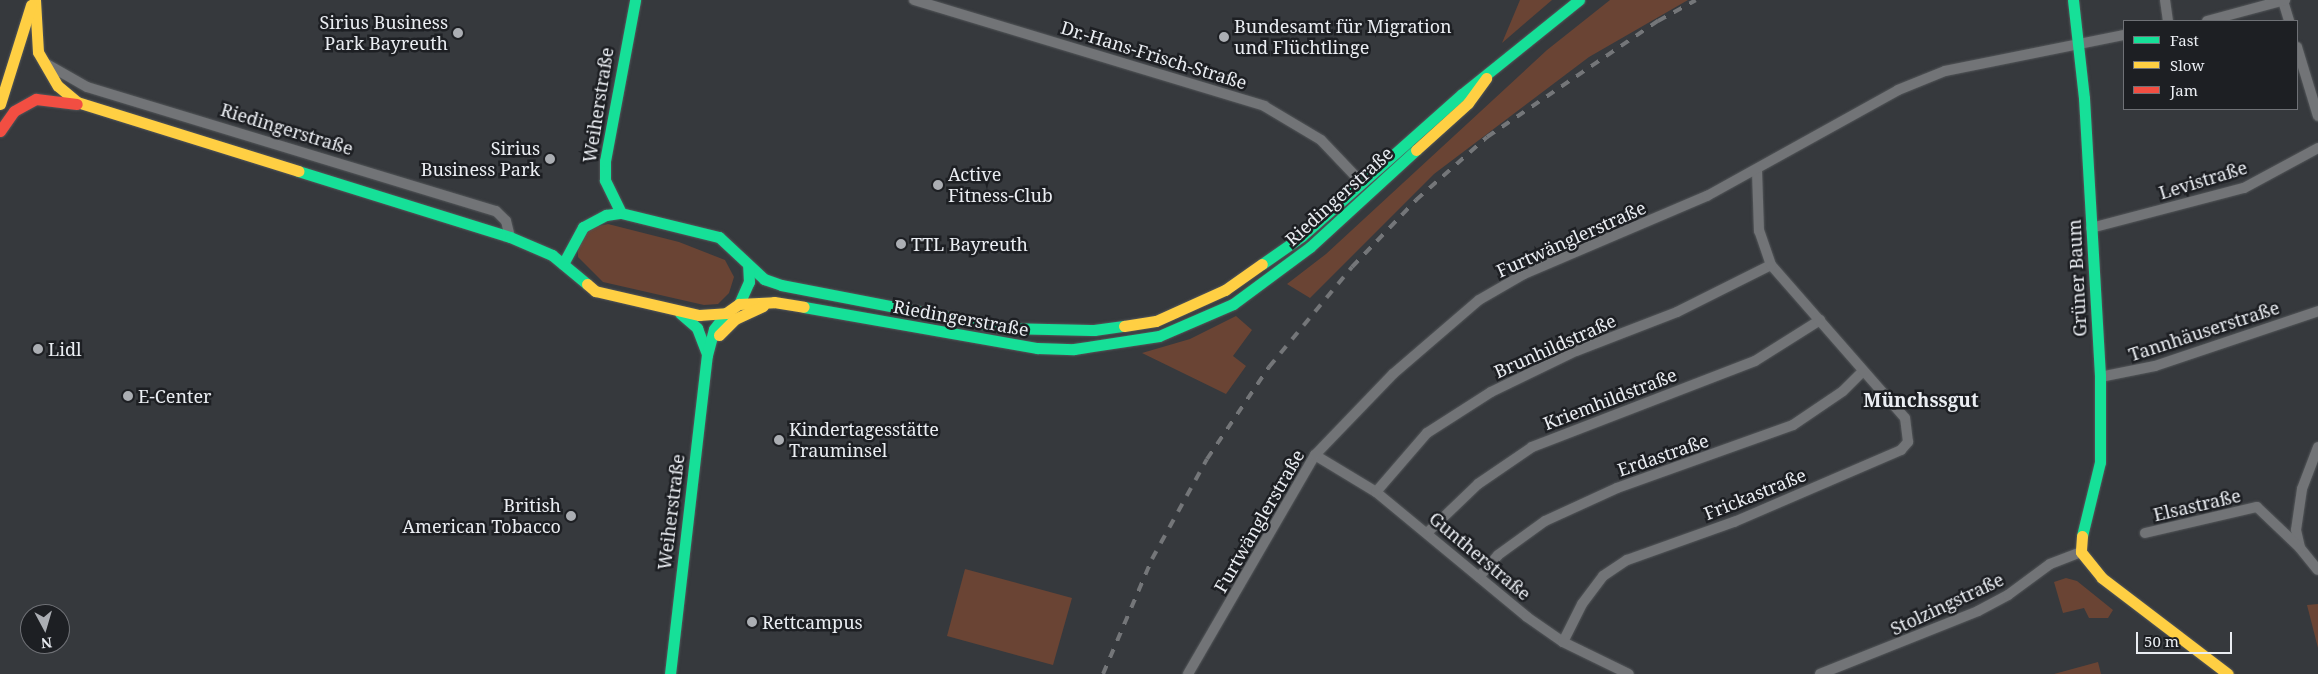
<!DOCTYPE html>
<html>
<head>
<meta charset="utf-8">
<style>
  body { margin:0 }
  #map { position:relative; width:2318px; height:674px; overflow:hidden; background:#36393d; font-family:"Noto Serif",serif }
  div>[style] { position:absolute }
  .green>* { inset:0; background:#6a4434 }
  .roads { filter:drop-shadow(0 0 1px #535659) drop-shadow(0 0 1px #535659) }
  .street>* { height:10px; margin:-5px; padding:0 5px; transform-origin:5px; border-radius:5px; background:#727477 }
  .fast>* { height:11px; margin:-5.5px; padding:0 5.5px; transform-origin:5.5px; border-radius:5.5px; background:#16e098 }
  .slow>* { height:11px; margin:-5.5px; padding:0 5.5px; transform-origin:5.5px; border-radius:5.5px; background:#ffcf43 }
  .jam>* { height:11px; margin:-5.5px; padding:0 5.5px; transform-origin:5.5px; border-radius:5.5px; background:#f24e42 }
  .rail>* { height:4px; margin-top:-2px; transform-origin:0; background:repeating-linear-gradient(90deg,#747679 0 9px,transparent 0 18px) }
  .dots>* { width:14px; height:14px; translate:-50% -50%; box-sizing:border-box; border:2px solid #1d1f23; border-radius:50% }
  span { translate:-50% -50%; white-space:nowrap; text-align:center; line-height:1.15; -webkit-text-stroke:5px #1d1f23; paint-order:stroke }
  .poi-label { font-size:18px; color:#eaedf2 }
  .right { translate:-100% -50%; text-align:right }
  .left { translate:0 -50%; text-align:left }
  .street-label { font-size:18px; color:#eaedf2 }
  .neighbourhood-label { font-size:19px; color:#eaedf2; font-weight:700 }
  .legend { position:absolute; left:2123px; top:20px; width:175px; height:90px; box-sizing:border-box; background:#1d1f23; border:1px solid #6f7176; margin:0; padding:6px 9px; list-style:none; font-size:15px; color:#eaedf2 }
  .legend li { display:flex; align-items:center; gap:10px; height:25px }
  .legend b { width:25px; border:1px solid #6f7176 }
  .north { position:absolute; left:20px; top:604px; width:50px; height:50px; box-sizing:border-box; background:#1d1f23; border:1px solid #6f7176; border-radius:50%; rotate:174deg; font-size:14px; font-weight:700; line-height:20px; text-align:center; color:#eaedf2 }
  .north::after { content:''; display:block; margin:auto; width:18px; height:22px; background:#abaeb3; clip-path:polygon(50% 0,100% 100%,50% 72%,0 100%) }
  .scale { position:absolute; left:2136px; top:632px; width:96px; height:22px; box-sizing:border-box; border:2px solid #eaedf2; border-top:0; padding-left:6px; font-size:15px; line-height:18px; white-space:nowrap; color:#eaedf2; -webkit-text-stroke:4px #1d1f23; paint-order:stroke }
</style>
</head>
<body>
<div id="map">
  <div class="green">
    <i style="clip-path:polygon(1520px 0,1552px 0,1502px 43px)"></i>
    <i style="clip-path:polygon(1610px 0,1688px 0,1589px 57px,1434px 174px,1310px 298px,1287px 284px,1326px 254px,1547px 50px)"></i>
    <i style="clip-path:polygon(608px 224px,679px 242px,725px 260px,734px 277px,729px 293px,718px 304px,704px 305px,603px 282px,578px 257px,578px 242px,585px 229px)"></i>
    <i style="clip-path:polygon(1236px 316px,1252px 330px,1233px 356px,1246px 366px,1226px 394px,1142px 353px,1190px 339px)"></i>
    <i style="clip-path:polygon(965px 569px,1072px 598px,1053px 665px,947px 636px)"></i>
    <i style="clip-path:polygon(2066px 578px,2077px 581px,2113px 610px,2108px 618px,2089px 618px,2084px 608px,2063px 613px,2054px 582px)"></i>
    <i style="clip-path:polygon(2318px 604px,2318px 648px,2307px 605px)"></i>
    <i style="clip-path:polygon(2098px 662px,2101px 674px,2054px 674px)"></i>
  </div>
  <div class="roads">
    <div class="street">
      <i style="left:914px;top:0;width:366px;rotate:16.8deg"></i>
      <i style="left:1264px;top:106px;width:66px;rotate:30.8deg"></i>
      <i style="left:1321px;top:140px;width:59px;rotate:46.4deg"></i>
      <i style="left:2165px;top:0;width:21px;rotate:82deg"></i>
      <i style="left:2283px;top:1px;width:21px;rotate:73deg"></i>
      <i style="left:2207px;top:21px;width:81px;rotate:-15.1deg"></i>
      <i style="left:2297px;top:47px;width:72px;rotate:73.1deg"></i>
      <i style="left:45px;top:63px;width:48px;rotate:29.7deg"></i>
      <i style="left:87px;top:87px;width:427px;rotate:16.9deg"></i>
      <i style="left:496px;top:211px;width:14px;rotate:45deg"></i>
      <i style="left:506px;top:221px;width:16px;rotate:76deg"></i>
      <i style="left:2091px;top:228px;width:158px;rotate:-14.7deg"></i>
      <i style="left:2244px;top:188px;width:84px;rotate:-28.4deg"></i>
      <i style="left:2100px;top:377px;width:56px;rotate:-11.3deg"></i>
      <i style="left:2155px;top:366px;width:172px;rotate:-18.6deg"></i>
      <i style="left:2318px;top:447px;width:45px;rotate:110.9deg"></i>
      <i style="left:2302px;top:489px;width:41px;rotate:98.3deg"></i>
      <i style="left:2296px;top:530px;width:18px;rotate:77deg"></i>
      <i style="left:2300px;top:548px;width:28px;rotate:51deg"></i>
      <i style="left:1315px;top:455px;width:71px;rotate:31.2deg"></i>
      <i style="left:1376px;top:492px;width:196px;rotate:39.6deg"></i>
      <i style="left:1527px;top:617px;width:44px;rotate:34.8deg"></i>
      <i style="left:1563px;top:642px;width:73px;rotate:25.9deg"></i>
      <i style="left:1376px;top:492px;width:78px;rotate:-49.2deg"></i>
      <i style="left:1427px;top:433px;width:76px;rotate:-32.6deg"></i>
      <i style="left:1491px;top:392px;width:94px;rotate:-25.8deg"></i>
      <i style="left:1576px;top:351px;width:108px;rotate:-21.1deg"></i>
      <i style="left:1677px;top:312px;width:105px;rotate:-26.6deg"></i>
      <i style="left:1428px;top:532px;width:69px;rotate:-43.8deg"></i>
      <i style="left:1478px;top:484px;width:65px;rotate:-34.4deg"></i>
      <i style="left:1532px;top:447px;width:239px;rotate:-21.1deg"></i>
      <i style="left:1755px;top:361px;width:77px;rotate:-32.2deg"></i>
      <i style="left:2145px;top:533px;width:115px;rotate:-13.1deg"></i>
      <i style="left:2257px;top:507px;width:59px;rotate:43.6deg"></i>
      <i style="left:1479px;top:577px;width:29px;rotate:-49deg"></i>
      <i style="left:1498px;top:555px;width:58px;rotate:-35.9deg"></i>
      <i style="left:1545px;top:521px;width:79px;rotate:-24.6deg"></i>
      <i style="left:1617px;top:488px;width:187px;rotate:-19.7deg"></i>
      <i style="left:1793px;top:425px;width:60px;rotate:-34.2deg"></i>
      <i style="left:1843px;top:391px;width:28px;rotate:-45deg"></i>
      <i style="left:1563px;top:642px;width:42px;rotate:-63.4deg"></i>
      <i style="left:1582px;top:604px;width:35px;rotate:-53deg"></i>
      <i style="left:1603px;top:576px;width:29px;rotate:-34deg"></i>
      <i style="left:1627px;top:560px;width:114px;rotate:-19.6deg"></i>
      <i style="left:1734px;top:522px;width:182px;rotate:-23.3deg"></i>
      <i style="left:1901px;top:450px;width:11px;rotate:-49deg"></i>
      <i style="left:1908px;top:442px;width:24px;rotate:-97deg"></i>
      <i style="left:1905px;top:418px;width:203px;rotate:-131.2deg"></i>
      <i style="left:1771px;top:265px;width:36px;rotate:-109deg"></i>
      <i style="left:1759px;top:231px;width:61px;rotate:-91.9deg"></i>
      <i style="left:1188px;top:674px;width:253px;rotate:-59.9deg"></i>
      <i style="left:1315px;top:455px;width:112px;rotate:-46.1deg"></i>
      <i style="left:1393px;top:374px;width:113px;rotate:-40.7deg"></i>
      <i style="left:1479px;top:300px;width:52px;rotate:-30deg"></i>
      <i style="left:1524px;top:274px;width:199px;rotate:-23.1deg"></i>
      <i style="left:1707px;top:196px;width:218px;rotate:-29deg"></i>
      <i style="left:1898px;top:90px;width:51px;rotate:-22deg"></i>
      <i style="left:1945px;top:71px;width:183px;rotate:-11.4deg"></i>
      <i style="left:1820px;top:674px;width:170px;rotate:-21.7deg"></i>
      <i style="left:1978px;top:611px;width:34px;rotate:-28deg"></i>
      <i style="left:2008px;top:595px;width:52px;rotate:-36.4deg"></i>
      <i style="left:2050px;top:564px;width:33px;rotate:-21deg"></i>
    </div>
    <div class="fast">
      <i style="left:2073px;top:0;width:99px;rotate:83.6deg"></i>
      <i style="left:2084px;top:98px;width:279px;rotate:86.7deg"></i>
      <i style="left:2100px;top:377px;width:85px;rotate:90deg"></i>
      <i style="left:2100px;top:462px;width:76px;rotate:103.7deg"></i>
      <i style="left:298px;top:171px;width:222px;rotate:17.3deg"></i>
      <i style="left:510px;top:237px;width:46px;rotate:23.2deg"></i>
      <i style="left:552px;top:255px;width:45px;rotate:39.6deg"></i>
      <i style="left:621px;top:213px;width:37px;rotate:-116deg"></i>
      <i style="left:605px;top:180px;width:19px;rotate:-90deg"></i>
      <i style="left:605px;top:161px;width:164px;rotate:-79.4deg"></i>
      <i style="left:563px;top:264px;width:42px;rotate:-61.6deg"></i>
      <i style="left:583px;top:227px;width:26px;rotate:-28deg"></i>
      <i style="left:606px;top:215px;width:15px;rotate:-8deg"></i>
      <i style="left:621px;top:213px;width:101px;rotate:13.8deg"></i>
      <i style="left:719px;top:237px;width:62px;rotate:43deg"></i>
      <i style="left:764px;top:279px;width:18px;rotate:19deg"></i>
      <i style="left:781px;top:285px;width:228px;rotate:10.9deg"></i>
      <i style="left:1005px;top:328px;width:89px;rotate:1.3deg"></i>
      <i style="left:1094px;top:330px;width:30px;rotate:-8deg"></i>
      <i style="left:1262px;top:264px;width:49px;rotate:-35deg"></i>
      <i style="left:1302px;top:236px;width:214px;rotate:-41.6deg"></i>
      <i style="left:1462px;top:94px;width:150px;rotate:-38.8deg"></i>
      <i style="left:739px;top:304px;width:24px;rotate:-66deg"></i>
      <i style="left:749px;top:282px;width:17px;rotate:-93deg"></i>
      <i style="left:804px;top:307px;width:237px;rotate:10deg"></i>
      <i style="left:1037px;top:348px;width:37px;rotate:2deg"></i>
      <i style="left:1074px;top:349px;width:86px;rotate:-8.7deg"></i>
      <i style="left:1159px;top:336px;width:81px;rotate:-23.4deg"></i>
      <i style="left:1233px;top:304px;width:96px;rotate:-36.5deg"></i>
      <i style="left:1310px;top:247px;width:144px;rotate:-42.5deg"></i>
      <i style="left:680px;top:313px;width:23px;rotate:41deg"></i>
      <i style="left:697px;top:328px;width:28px;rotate:69deg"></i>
      <i style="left:670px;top:674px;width:321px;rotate:-83.4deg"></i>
      <i style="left:707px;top:355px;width:27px;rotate:-75deg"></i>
      <i style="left:714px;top:329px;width:20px;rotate:-53deg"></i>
    </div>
    <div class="slow">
      <i style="left:35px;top:0;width:52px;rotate:86.7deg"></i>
      <i style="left:38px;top:52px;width:39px;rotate:60deg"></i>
      <i style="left:58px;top:86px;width:25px;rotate:40deg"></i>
      <i style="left:77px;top:102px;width:232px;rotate:17.3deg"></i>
      <i style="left:0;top:104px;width:104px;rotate:-72.6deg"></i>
      <i style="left:1416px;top:150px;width:70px;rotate:-42.1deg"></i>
      <i style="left:1468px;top:103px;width:31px;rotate:-54deg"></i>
      <i style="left:587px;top:284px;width:11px;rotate:41deg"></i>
      <i style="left:595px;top:291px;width:107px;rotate:13deg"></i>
      <i style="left:699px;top:315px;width:27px;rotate:-4deg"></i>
      <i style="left:726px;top:313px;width:16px;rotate:-35deg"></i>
      <i style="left:739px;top:304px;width:35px;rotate:-3deg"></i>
      <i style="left:774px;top:302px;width:30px;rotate:9deg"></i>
      <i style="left:1124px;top:326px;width:32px;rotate:-9deg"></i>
      <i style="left:1156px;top:321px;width:76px;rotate:-24.2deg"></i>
      <i style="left:1225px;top:290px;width:45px;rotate:-35.1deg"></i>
      <i style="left:719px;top:335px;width:23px;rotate:-45deg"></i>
      <i style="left:735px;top:319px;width:31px;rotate:-25deg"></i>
      <i style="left:2082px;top:536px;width:16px;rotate:94deg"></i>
      <i style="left:2081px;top:552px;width:33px;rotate:51deg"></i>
      <i style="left:2102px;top:578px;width:158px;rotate:37.3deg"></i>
    </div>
    <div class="jam">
      <i style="left:0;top:131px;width:24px;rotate:-55deg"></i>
      <i style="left:14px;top:111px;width:25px;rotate:-29deg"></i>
      <i style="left:36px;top:99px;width:41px;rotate:7deg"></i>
    </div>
  </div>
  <div class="rail">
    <i style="left:1103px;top:674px;width:125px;rotate:-66.9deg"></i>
    <i style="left:1152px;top:559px;width:114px;rotate:-61.2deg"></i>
    <i style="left:1207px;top:459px;width:111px;rotate:-56deg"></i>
    <i style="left:1269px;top:367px;width:130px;rotate:-50.3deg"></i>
    <i style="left:1352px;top:267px;width:93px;rotate:-46.3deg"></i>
    <i style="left:1416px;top:200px;width:95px;rotate:-41.6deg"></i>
    <i style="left:1487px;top:137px;width:207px;rotate:-34.2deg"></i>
    <i style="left:1658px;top:21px;width:43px;rotate:-28.9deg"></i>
  </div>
  <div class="dots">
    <i style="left:458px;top:33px;background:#abaeb3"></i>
    <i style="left:1224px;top:37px;background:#abaeb3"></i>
    <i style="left:550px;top:159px;background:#abaeb3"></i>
    <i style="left:938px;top:185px;background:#abaeb3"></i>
    <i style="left:901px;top:244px;background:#abaeb3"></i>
    <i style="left:38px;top:349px;background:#abaeb3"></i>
    <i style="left:128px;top:396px;background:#abaeb3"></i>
    <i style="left:779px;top:440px;background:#abaeb3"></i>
    <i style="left:571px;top:516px;background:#abaeb3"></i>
    <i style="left:752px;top:622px;background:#abaeb3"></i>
  </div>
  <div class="poi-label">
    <span class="right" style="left:448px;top:33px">Sirius Business<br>Park Bayreuth</span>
    <span class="left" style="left:1234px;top:37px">Bundesamt für Migration<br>und Flüchtlinge</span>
    <span class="right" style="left:540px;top:159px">Sirius<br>Business Park</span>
    <span class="left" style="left:948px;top:185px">Active<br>Fitness-Club</span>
    <span class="left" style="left:911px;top:244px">TTL Bayreuth</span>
    <span class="left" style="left:48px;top:349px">Lidl</span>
    <span class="left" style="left:138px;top:396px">E-Center</span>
    <span class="left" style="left:789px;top:440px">Kindertagesstätte<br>Trauminsel</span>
    <span class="right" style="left:561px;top:516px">British<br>American Tobacco</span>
    <span class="left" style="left:762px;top:622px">Rettcampus</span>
  </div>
  <div class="street-label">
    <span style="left:1154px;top:55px;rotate:17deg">Dr.-Hans-Frisch-Straße</span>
    <span style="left:598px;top:105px;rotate:-81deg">Weiherstraße</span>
    <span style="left:287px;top:129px;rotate:17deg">Riedingerstraße</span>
    <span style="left:2203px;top:180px;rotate:-17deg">Levistraße</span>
    <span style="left:1339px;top:196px;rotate:-42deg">Riedingerstraße</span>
    <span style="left:1571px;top:239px;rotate:-24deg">Furtwänglerstraße</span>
    <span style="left:2077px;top:278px;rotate:-93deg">Grüner Baum</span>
    <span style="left:961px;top:318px;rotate:10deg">Riedingerstraße</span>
    <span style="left:2204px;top:331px;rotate:-18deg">Tannhäuserstraße</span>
    <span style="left:1555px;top:346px;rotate:-24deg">Brunhildstraße</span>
    <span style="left:1610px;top:399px;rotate:-21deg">Kriemhildstraße</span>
    <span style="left:1663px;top:455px;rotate:-19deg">Erdastraße</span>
    <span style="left:1755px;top:494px;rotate:-22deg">Frickastraße</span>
    <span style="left:2197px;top:505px;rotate:-13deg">Elsastraße</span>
    <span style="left:671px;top:512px;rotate:-83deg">Weiherstraße</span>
    <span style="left:1259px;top:521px;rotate:-60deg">Furtwänglerstraße</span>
    <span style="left:1480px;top:556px;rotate:40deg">Guntherstraße</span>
    <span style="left:1947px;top:604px;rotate:-25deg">Stolzingstraße</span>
  </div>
  <div class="neighbourhood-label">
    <span style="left:1921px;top:401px">Münchssgut</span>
  </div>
  <ul class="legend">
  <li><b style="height:6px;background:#16e098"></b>Fast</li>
  <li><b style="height:6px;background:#ffcf43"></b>Slow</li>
  <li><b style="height:6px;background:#f24e42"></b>Jam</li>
  </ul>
  <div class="north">N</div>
  <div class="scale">50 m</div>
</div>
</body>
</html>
